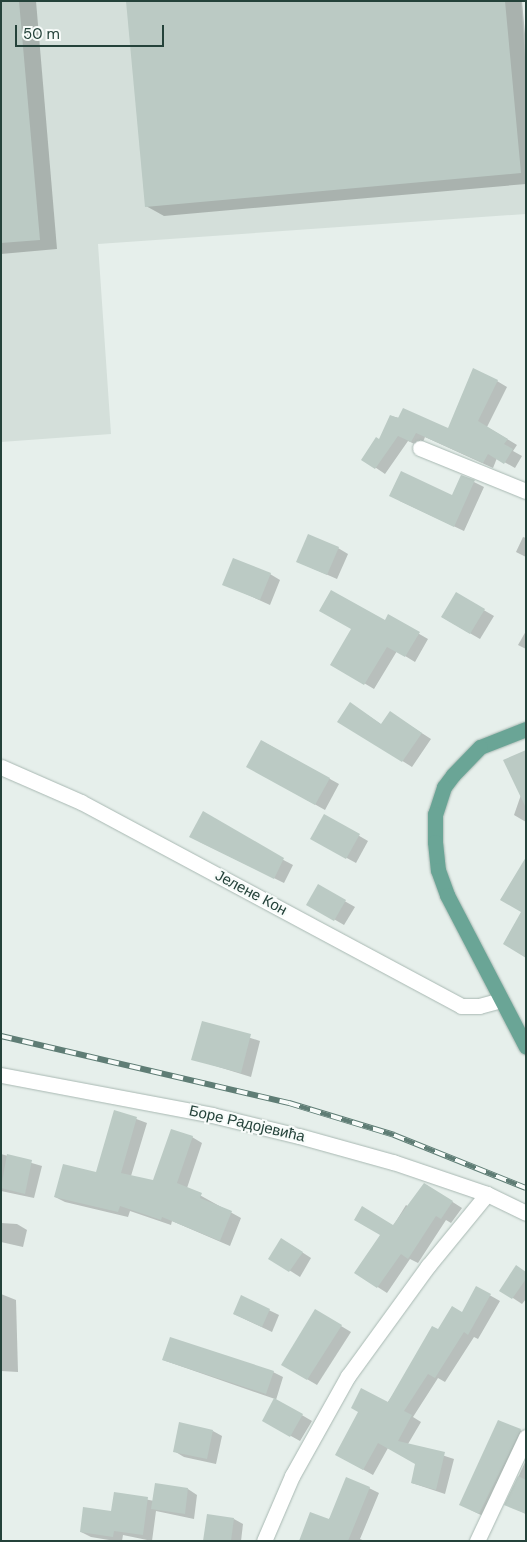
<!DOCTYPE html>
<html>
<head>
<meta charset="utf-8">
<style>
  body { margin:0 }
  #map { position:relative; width:527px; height:1542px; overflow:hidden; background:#e6efeb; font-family:"DM Sans",sans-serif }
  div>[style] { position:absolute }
  .built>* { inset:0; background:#d4dfda }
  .shadow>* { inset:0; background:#0003 }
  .building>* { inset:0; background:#bbcac4 }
  .roads { filter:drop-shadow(0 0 1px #a8b8b2) drop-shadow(0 0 1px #a8b8b2) }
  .minor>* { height:15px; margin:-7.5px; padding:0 7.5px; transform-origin:7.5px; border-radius:7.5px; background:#fff }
  .major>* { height:15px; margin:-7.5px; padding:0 7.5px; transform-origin:7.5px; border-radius:7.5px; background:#6aa596 }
  .rail>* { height:5.5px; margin-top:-2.75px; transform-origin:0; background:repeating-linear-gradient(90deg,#f7fbf9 0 11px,#5f7d75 0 22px); box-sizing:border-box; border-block:1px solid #5f7d75 }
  span { translate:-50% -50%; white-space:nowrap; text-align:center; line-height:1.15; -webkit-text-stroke:4px #f7fbf9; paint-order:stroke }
  .street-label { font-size:15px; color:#24423a }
  .frame { position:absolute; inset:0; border:2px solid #24423a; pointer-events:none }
  .scale { position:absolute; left:15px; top:25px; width:149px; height:22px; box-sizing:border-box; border:2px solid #24423a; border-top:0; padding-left:6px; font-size:15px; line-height:18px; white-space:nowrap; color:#24423a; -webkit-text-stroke:4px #f7fbf9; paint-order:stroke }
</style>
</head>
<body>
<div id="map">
  <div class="built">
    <i style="clip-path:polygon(1px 1px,521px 1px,526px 71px,526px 214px,98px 244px,111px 434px,1px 442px)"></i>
  </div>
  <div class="shadow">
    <i style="clip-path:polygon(1px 1px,36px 1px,57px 249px,1px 254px)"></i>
    <i style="clip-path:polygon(128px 1px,522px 1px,526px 45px,526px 184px,164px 216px,146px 206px)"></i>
    <i style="clip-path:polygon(497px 381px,507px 387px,487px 427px,517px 445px,513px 451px,522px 456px,515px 468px,497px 458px,493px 468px,425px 437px,421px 447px,408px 441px,385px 474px,363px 459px,380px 441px,391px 416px,449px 430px)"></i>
    <i style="clip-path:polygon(462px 476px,484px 487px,464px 531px,400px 501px,452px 497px)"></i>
    <i style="clip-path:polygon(523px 537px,526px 538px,526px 557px,516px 552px)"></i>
    <i style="clip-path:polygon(338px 548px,348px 554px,337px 579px,298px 562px)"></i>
    <i style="clip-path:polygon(270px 574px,280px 580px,270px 605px,224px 584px)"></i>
    <i style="clip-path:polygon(456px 594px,494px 616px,480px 639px,442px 617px)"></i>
    <i style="clip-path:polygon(388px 616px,428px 639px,415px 662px,397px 651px,374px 689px,332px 664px,353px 628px,385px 622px)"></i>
    <i style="clip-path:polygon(526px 631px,526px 649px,518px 645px)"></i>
    <i style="clip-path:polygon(360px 710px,382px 725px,400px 719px,431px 739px,412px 767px,339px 721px)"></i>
    <i style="clip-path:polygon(262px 741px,339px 784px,325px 810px,248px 767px)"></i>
    <i style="clip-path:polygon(522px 792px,526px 794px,526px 822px,514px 815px)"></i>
    <i style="clip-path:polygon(325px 816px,368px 841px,356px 863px,312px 839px)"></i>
    <i style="clip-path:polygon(200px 842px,249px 842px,293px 865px,284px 883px)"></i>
    <i style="clip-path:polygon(318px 886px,355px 907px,344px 925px,308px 904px)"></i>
    <i style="clip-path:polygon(203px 1023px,260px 1041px,251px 1077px,193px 1059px)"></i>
    <i style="clip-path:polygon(115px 1111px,147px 1123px,131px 1176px,154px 1182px,192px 1137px,202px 1143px,187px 1188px,241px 1218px,230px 1246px,172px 1221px,171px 1225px,130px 1211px,128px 1217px,65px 1202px,55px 1197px,97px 1174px)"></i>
    <i style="clip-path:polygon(1px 1154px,42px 1166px,34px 1198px,1px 1191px)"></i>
    <i style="clip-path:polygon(426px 1185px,462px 1208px,451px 1223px,446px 1220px,418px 1263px,410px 1259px,387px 1293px,356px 1273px,381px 1235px,393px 1226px,406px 1205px,409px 1207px)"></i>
    <i style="clip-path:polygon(1px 1223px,17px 1224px,27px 1230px,23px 1247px,1px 1242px)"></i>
    <i style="clip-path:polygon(291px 1245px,311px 1258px,300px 1277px,270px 1258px)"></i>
    <i style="clip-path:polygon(526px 1272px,526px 1299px,522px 1304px,501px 1290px)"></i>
    <i style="clip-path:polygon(477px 1288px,500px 1301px,478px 1339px,474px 1337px,445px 1382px,438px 1378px,413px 1417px,421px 1422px,408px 1444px,454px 1459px,445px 1494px,412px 1483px,417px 1463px,388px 1448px,373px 1475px,346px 1460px,439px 1331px,462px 1314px)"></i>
    <i style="clip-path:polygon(1px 1294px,16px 1300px,18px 1372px,1px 1371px)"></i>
    <i style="clip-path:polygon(242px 1297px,279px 1315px,272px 1332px,234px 1314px)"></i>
    <i style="clip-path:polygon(316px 1311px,351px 1332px,317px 1385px,283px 1365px)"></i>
    <i style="clip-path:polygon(163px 1360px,273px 1372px,283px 1377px,276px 1400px,312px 1421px,300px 1441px,264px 1421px,275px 1399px)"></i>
    <i style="clip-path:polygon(520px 1430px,526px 1434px,489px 1519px,471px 1510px)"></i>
    <i style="clip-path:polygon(213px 1431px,222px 1436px,216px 1464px,184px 1457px,174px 1451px)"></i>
    <i style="clip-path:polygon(526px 1460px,526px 1514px,506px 1504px)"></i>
    <i style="clip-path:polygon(369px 1488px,379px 1493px,360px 1539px,365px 1541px,300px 1541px)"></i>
    <i style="clip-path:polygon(188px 1489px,197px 1495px,194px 1519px,156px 1511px,152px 1541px,123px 1535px,122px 1541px,115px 1541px,91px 1537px,81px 1532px,112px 1512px,115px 1493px,154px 1501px)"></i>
    <i style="clip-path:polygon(234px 1519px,243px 1524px,241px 1541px,207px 1541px)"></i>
  </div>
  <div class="building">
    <i style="clip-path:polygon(1px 1px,19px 1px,40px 240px,1px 243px)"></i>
    <i style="clip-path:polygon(126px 1px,505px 1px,521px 173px,145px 207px)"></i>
    <i style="clip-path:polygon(473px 368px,498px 380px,478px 421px,508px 439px,504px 444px,513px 449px,504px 464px,488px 454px,483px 463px,416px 433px,411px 442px,398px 436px,375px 469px,361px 460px,376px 437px,379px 439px,390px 415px,398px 418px,403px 408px,448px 428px)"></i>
    <i style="clip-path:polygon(401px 471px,452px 495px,461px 475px,475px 480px,454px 527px,389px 496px)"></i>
    <i style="clip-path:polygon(308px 534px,339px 547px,327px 575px,296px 562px)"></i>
    <i style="clip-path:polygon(233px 558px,271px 573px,260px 600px,222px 585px)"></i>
    <i style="clip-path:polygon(331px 590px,385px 620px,388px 614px,420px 632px,405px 657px,387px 647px,364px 685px,330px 665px,351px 629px,319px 611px)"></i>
    <i style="clip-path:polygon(456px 592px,485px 609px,470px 634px,441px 617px)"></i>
    <i style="clip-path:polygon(350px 702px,381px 724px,390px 711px,422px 733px,402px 762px,337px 722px)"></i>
    <i style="clip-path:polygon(261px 740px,330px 778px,315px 805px,246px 767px)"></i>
    <i style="clip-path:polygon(526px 750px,526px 808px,503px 760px)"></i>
    <i style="clip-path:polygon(203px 811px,284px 858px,274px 879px,189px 837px)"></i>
    <i style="clip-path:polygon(324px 814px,360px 834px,346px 859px,310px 839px)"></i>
    <i style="clip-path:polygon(526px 857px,526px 958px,503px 944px,521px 912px,500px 900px)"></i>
    <i style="clip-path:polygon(318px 884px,346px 900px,334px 921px,306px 905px)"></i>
    <i style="clip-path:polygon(202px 1021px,251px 1034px,241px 1073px,191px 1060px)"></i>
    <i style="clip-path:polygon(114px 1110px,137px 1117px,121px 1173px,153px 1180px,171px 1129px,193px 1136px,177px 1183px,202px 1193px,200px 1198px,232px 1211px,220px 1241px,162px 1217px,161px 1220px,120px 1206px,118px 1212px,54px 1197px,63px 1164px,96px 1172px)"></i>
    <i style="clip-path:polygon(7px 1154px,32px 1160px,25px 1194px,1px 1188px)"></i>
    <i style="clip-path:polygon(424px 1183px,453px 1201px,441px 1219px,436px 1216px,408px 1259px,401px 1254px,377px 1288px,354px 1273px,380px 1235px,354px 1220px,362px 1206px,393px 1225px)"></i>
    <i style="clip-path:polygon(281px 1238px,303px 1252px,289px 1272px,268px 1259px)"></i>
    <i style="clip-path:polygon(516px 1265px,526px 1272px,526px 1279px,512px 1299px,499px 1291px)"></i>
    <i style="clip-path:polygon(476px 1286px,491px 1294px,468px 1335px,464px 1332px,435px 1378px,428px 1374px,404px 1411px,412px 1415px,398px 1441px,445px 1452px,436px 1490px,411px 1483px,415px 1464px,378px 1443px,363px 1470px,335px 1455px,358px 1412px,351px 1408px,361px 1388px,388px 1402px,432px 1326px,438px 1329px,452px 1306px,462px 1312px)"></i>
    <i style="clip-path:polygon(241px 1295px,270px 1309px,262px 1327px,233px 1314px)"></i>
    <i style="clip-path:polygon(315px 1309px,342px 1325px,307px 1380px,281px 1365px)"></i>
    <i style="clip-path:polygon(170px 1337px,274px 1371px,266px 1394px,162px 1360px)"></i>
    <i style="clip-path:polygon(274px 1398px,303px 1414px,290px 1437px,262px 1421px)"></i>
    <i style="clip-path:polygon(498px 1420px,521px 1429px,479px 1514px,459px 1505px)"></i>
    <i style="clip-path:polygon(179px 1422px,213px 1430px,207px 1459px,173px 1452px)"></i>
    <i style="clip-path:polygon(518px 1476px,526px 1480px,526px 1514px,504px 1505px)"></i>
    <i style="clip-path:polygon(346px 1477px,370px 1487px,348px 1541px,299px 1541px,310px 1512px,329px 1519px)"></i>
    <i style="clip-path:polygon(155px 1483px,188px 1488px,185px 1514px,151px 1509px)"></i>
    <i style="clip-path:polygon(114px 1492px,148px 1497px,143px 1535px,114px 1531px,113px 1537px,80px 1532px,83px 1507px,111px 1511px)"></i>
    <i style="clip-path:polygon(207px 1514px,234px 1518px,231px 1541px,203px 1541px)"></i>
  </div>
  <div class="roads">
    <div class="minor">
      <i style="left:420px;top:448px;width:114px;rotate:22.1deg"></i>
      <i style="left:1px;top:767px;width:87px;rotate:23.6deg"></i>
      <i style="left:81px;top:802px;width:431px;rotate:28.2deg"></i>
      <i style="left:461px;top:1006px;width:18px"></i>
      <i style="left:479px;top:1006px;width:23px;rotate:-15deg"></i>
      <i style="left:1px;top:1075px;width:215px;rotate:10.7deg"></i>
      <i style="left:212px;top:1115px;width:89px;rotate:13.6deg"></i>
      <i style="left:299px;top:1136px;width:98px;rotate:15.5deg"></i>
      <i style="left:393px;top:1162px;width:99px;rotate:18.8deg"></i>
      <i style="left:487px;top:1194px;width:43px;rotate:26deg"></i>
      <i style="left:264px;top:1541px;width:71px;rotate:-66.7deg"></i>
      <i style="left:292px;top:1476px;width:115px;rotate:-60.8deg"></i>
      <i style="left:348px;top:1376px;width:136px;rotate:-54deg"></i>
      <i style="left:428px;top:1266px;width:93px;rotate:-50.7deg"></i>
      <i style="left:477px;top:1541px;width:115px;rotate:-64.8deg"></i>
    </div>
    <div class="major">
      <i style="left:526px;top:729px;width:49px;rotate:158.6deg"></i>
      <i style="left:480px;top:747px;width:39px;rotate:134deg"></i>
      <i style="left:453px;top:775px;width:15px;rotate:127deg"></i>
      <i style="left:444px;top:787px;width:28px;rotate:108deg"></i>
      <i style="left:435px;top:814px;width:28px;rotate:90deg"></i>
      <i style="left:435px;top:842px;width:28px;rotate:84deg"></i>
      <i style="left:438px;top:870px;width:27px;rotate:70deg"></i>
      <i style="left:447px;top:895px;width:171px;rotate:62.5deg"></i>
    </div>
  </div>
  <div class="rail">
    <i style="left:1px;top:1036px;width:296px;rotate:13.1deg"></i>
    <i style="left:289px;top:1103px;width:110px;rotate:16.9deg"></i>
    <i style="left:394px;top:1135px;width:142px;rotate:21.9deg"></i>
  </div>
  <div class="street-label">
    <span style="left:251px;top:893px;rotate:28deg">Јелене Кон</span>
    <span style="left:247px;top:1124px;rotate:13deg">Боре Радојевића</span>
  </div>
  <div class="frame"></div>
  <div class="scale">50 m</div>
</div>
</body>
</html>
